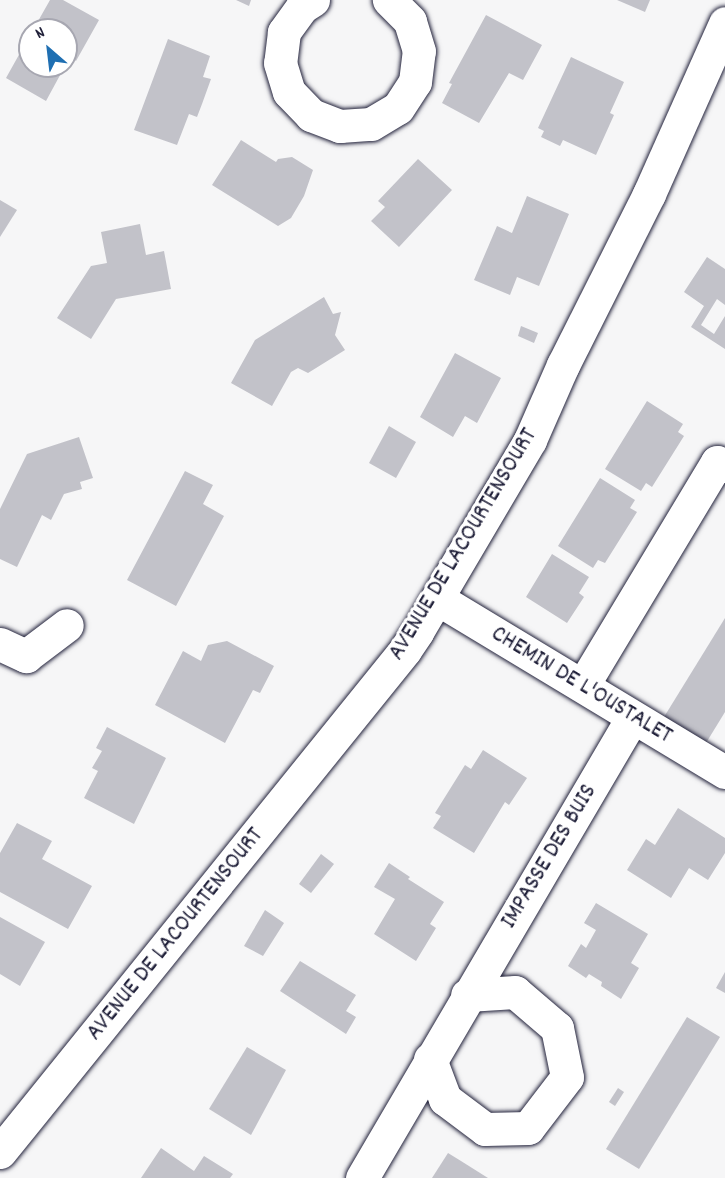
<!DOCTYPE html>
<html>
<head>
<meta charset="utf-8">
<style>
  body { margin:0 }
  #map { position:relative; width:725px; height:1178px; overflow:hidden; background:#f6f6f7; font-family:Dekko,sans-serif }
  div>[style] { position:absolute }
  .building>* { inset:0; background:#c2c2c9 }
  .roads { filter:drop-shadow(0 0 2px #22223b) drop-shadow(0 0 2px #22223b) }
  .minor>* { height:33px; margin:-16.5px; padding:0 16.5px; transform-origin:16.5px; border-radius:16.5px; background:#fff }
  span { translate:-50% -50%; white-space:nowrap; text-align:center; line-height:1.15; -webkit-text-stroke:6px #fff; paint-order:stroke }
  .street-label { font-size:24px; color:#22223b }
  .north { position:absolute; left:18px; top:18px; width:60px; height:60px; box-sizing:border-box; background:#fff; border:2px solid #a7a7b1; border-radius:50%; rotate:332deg; font-size:16px; font-weight:700; line-height:24px; text-align:center; color:#22223b }
  .north::after { content:''; display:block; margin:auto; width:21px; height:27px; background:#1f6fb2; clip-path:polygon(50% 0,100% 100%,50% 72%,0 100%) }
</style>
</head>
<body>
<div id="map">
  <div class="building">
    <i style="clip-path:polygon(50px 0,63px 0,99px 20px,76px 61px,70px 56px,66px 64px,66px 30px,33px 30px)"></i>
    <i style="clip-path:polygon(236px 0,251px 0,249px 6px)"></i>
    <i style="clip-path:polygon(617px 0,650px 0,645px 12px)"></i>
    <i style="clip-path:polygon(486px 15px,542px 45px,523px 80px,509px 73px,479px 123px,442px 103px,452px 84px,449px 83px)"></i>
    <i style="clip-path:polygon(30px 35px,30px 66px,65px 66px,46px 101px,6px 78px)"></i>
    <i style="clip-path:polygon(168px 39px,210px 56px,203px 77px,211px 79px,202px 104px,197px 117px,189px 114px,177px 145px,134px 130px)"></i>
    <i style="clip-path:polygon(571px 57px,624px 82px,610px 113px,614px 115px,596px 155px,563px 140px,560px 146px,541px 137px,544px 131px,538px 128px)"></i>
    <i style="clip-path:polygon(241px 140px,276px 162px,278px 159px,292px 157px,313px 170px,304px 196px,291px 218px,278px 226px,212px 185px)"></i>
    <i style="clip-path:polygon(418px 159px,452px 190px,399px 247px,371px 221px,385px 207px,378px 201px)"></i>
    <i style="clip-path:polygon(527px 196px,569px 214px,539px 286px,517px 277px,510px 295px,474px 280px,497px 226px,512px 233px)"></i>
    <i style="clip-path:polygon(0 200px,17px 210px,0 237px)"></i>
    <i style="clip-path:polygon(140px 224px,146px 255px,164px 251px,171px 289px,116px 299px,91px 339px,57px 318px,91px 266px,107px 263px,101px 232px)"></i>
    <i style="clip-path:polygon(707px 257px,725px 269px,725px 305px,717px 299px,701px 325px,714px 334px,725px 316px,725px 349px,691px 327px,704px 306px,684px 292px)"></i>
    <i style="clip-path:polygon(324px 297px,333px 314px,341px 312px,335px 335px,345px 350px,308px 373px,298px 368px,291px 372px,272px 406px,231px 383px,255px 340px)"></i>
    <i style="clip-path:polygon(521px 326px,538px 333px,534px 343px,518px 336px)"></i>
    <i style="clip-path:polygon(455px 353px,501px 378px,477px 423px,465px 416px,453px 437px,420px 417px)"></i>
    <i style="clip-path:polygon(647px 401px,683px 424px,678px 432px,684px 436px,652px 487px,646px 483px,641px 491px,605px 469px)"></i>
    <i style="clip-path:polygon(389px 426px,416px 442px,396px 478px,369px 463px)"></i>
    <i style="clip-path:polygon(79px 437px,93px 478px,80px 482px,82px 489px,64px 494px,51px 520px,42px 515px,17px 567px,0 559px,0 509px,27px 454px)"></i>
    <i style="clip-path:polygon(185px 471px,213px 485px,203px 504px,224px 516px,176px 606px,127px 580px)"></i>
    <i style="clip-path:polygon(600px 478px,635px 500px,630px 508px,637px 512px,605px 563px,598px 560px,593px 568px,558px 546px)"></i>
    <i style="clip-path:polygon(552px 554px,589px 577px,579px 593px,584px 597px,567px 623px,526px 597px)"></i>
    <i style="clip-path:polygon(725px 618px,725px 712px,706px 743px,664px 717px)"></i>
    <i style="clip-path:polygon(227px 641px,274px 666px,260px 693px,253px 690px,225px 743px,155px 705px,183px 651px,201px 661px,208px 645px)"></i>
    <i style="clip-path:polygon(107px 727px,166px 758px,134px 824px,84px 798px,98px 771px,92px 768px,102px 751px,96px 748px)"></i>
    <i style="clip-path:polygon(483px 750px,527px 778px,509px 805px,505px 802px,474px 853px,433px 828px,441px 816px,435px 813px,465px 765px,471px 769px)"></i>
    <i style="clip-path:polygon(678px 808px,725px 838px,725px 853px,708px 880px,689px 868px,671px 898px,627px 870px,646px 839px,655px 845px)"></i>
    <i style="clip-path:polygon(17px 823px,52px 841px,42px 859px,92px 886px,68px 929px,0 892px,0 853px)"></i>
    <i style="clip-path:polygon(321px 854px,334px 864px,311px 893px,299px 884px)"></i>
    <i style="clip-path:polygon(389px 863px,410px 877px,408px 879px,444px 902px,430px 924px,436px 928px,416px 961px,374px 934px,395px 899px,374px 887px)"></i>
    <i style="clip-path:polygon(596px 903px,648px 934px,631px 963px,639px 968px,621px 999px,601px 986px,602px 982px,589px 974px,586px 978px,568px 966px,581px 944px,586px 948px,596px 930px,584px 923px)"></i>
    <i style="clip-path:polygon(265px 910px,284px 923px,263px 956px,244px 946px)"></i>
    <i style="clip-path:polygon(0 917px,45px 942px,20px 986px,0 974px)"></i>
    <i style="clip-path:polygon(300px 961px,356px 995px,346px 1011px,356px 1017px,346px 1034px,280px 991px)"></i>
    <i style="clip-path:polygon(725px 972px,725px 993px,716px 988px)"></i>
    <i style="clip-path:polygon(687px 1017px,720px 1037px,639px 1169px,606px 1149px)"></i>
    <i style="clip-path:polygon(247px 1047px,286px 1070px,251px 1135px,209px 1109px)"></i>
    <i style="clip-path:polygon(618px 1088px,624px 1092px,615px 1106px,609px 1102px)"></i>
    <i style="clip-path:polygon(161px 1148px,194px 1171px,204px 1156px,233px 1174px,230px 1178px,141px 1178px)"></i>
    <i style="clip-path:polygon(448px 1153px,461px 1161px,488px 1178px,432px 1178px)"></i>
  </div>
  <div class="roads">
    <div class="minor">
      <i style="left:313px;top:0;width:13px;rotate:148deg"></i>
      <i style="left:302px;top:7px;width:31px;rotate:126deg"></i>
      <i style="left:284px;top:32px;width:31px;rotate:97deg"></i>
      <i style="left:280px;top:63px;width:30px;rotate:73deg"></i>
      <i style="left:289px;top:92px;width:32px;rotate:46deg"></i>
      <i style="left:311px;top:115px;width:31px;rotate:21deg"></i>
      <i style="left:340px;top:126px;width:31px;rotate:-4deg"></i>
      <i style="left:371px;top:124px;width:31px;rotate:-31deg"></i>
      <i style="left:398px;top:108px;width:31px;rotate:-57deg"></i>
      <i style="left:415px;top:82px;width:31px;rotate:-83deg"></i>
      <i style="left:419px;top:51px;width:31px;rotate:-107deg"></i>
      <i style="left:410px;top:21px;width:30px;rotate:-135deg"></i>
      <i style="left:438px;top:599px;width:335px;rotate:31.1deg"></i>
      <i style="left:0;top:644px;width:29px;rotate:25deg"></i>
      <i style="left:26px;top:656px;width:51px;rotate:-37.1deg"></i>
      <i style="left:583px;top:685px;width:260px;rotate:-59deg"></i>
      <i style="left:717px;top:462px;width:9px;rotate:27deg"></i>
      <i style="left:430px;top:1059px;width:43px;rotate:69.4deg"></i>
      <i style="left:445px;top:1099px;width:50px;rotate:36.9deg"></i>
      <i style="left:485px;top:1129px;width:43px;rotate:-1.3deg"></i>
      <i style="left:528px;top:1128px;width:64px;rotate:-52.6deg"></i>
      <i style="left:567px;top:1077px;width:50px;rotate:-101.5deg"></i>
      <i style="left:557px;top:1028px;width:55px;rotate:-139.4deg"></i>
      <i style="left:515px;top:992px;width:48px;rotate:176.4deg"></i>
      <i style="left:0;top:1152px;width:645px;rotate:-51.1deg"></i>
      <i style="left:405px;top:650px;width:22px;rotate:-56deg"></i>
      <i style="left:417px;top:632px;width:223px;rotate:-59.5deg"></i>
      <i style="left:530px;top:440px;width:82px;rotate:-66.3deg"></i>
      <i style="left:563px;top:365px;width:191px;rotate:-63.3deg"></i>
      <i style="left:649px;top:194px;width:187px;rotate:-66deg"></i>
      <i style="left:362px;top:1178px;width:533px;rotate:-59.59deg"></i>
    </div>
  </div>
  <div class="street-label">
    <span style="left:464px;top:545px;rotate:-59deg">AVENUE DE LACOURTENSOURT</span>
    <span style="left:581px;top:686px;rotate:31deg">CHEMIN DE L'OUSTALET</span>
    <span style="left:550px;top:857px;rotate:-59deg">IMPASSE DES BUIS</span>
    <span style="left:176px;top:935px;rotate:-51deg">AVENUE DE LACOURTENSOURT</span>
  </div>
  <div class="north">N</div>
</div>
</body>
</html>
